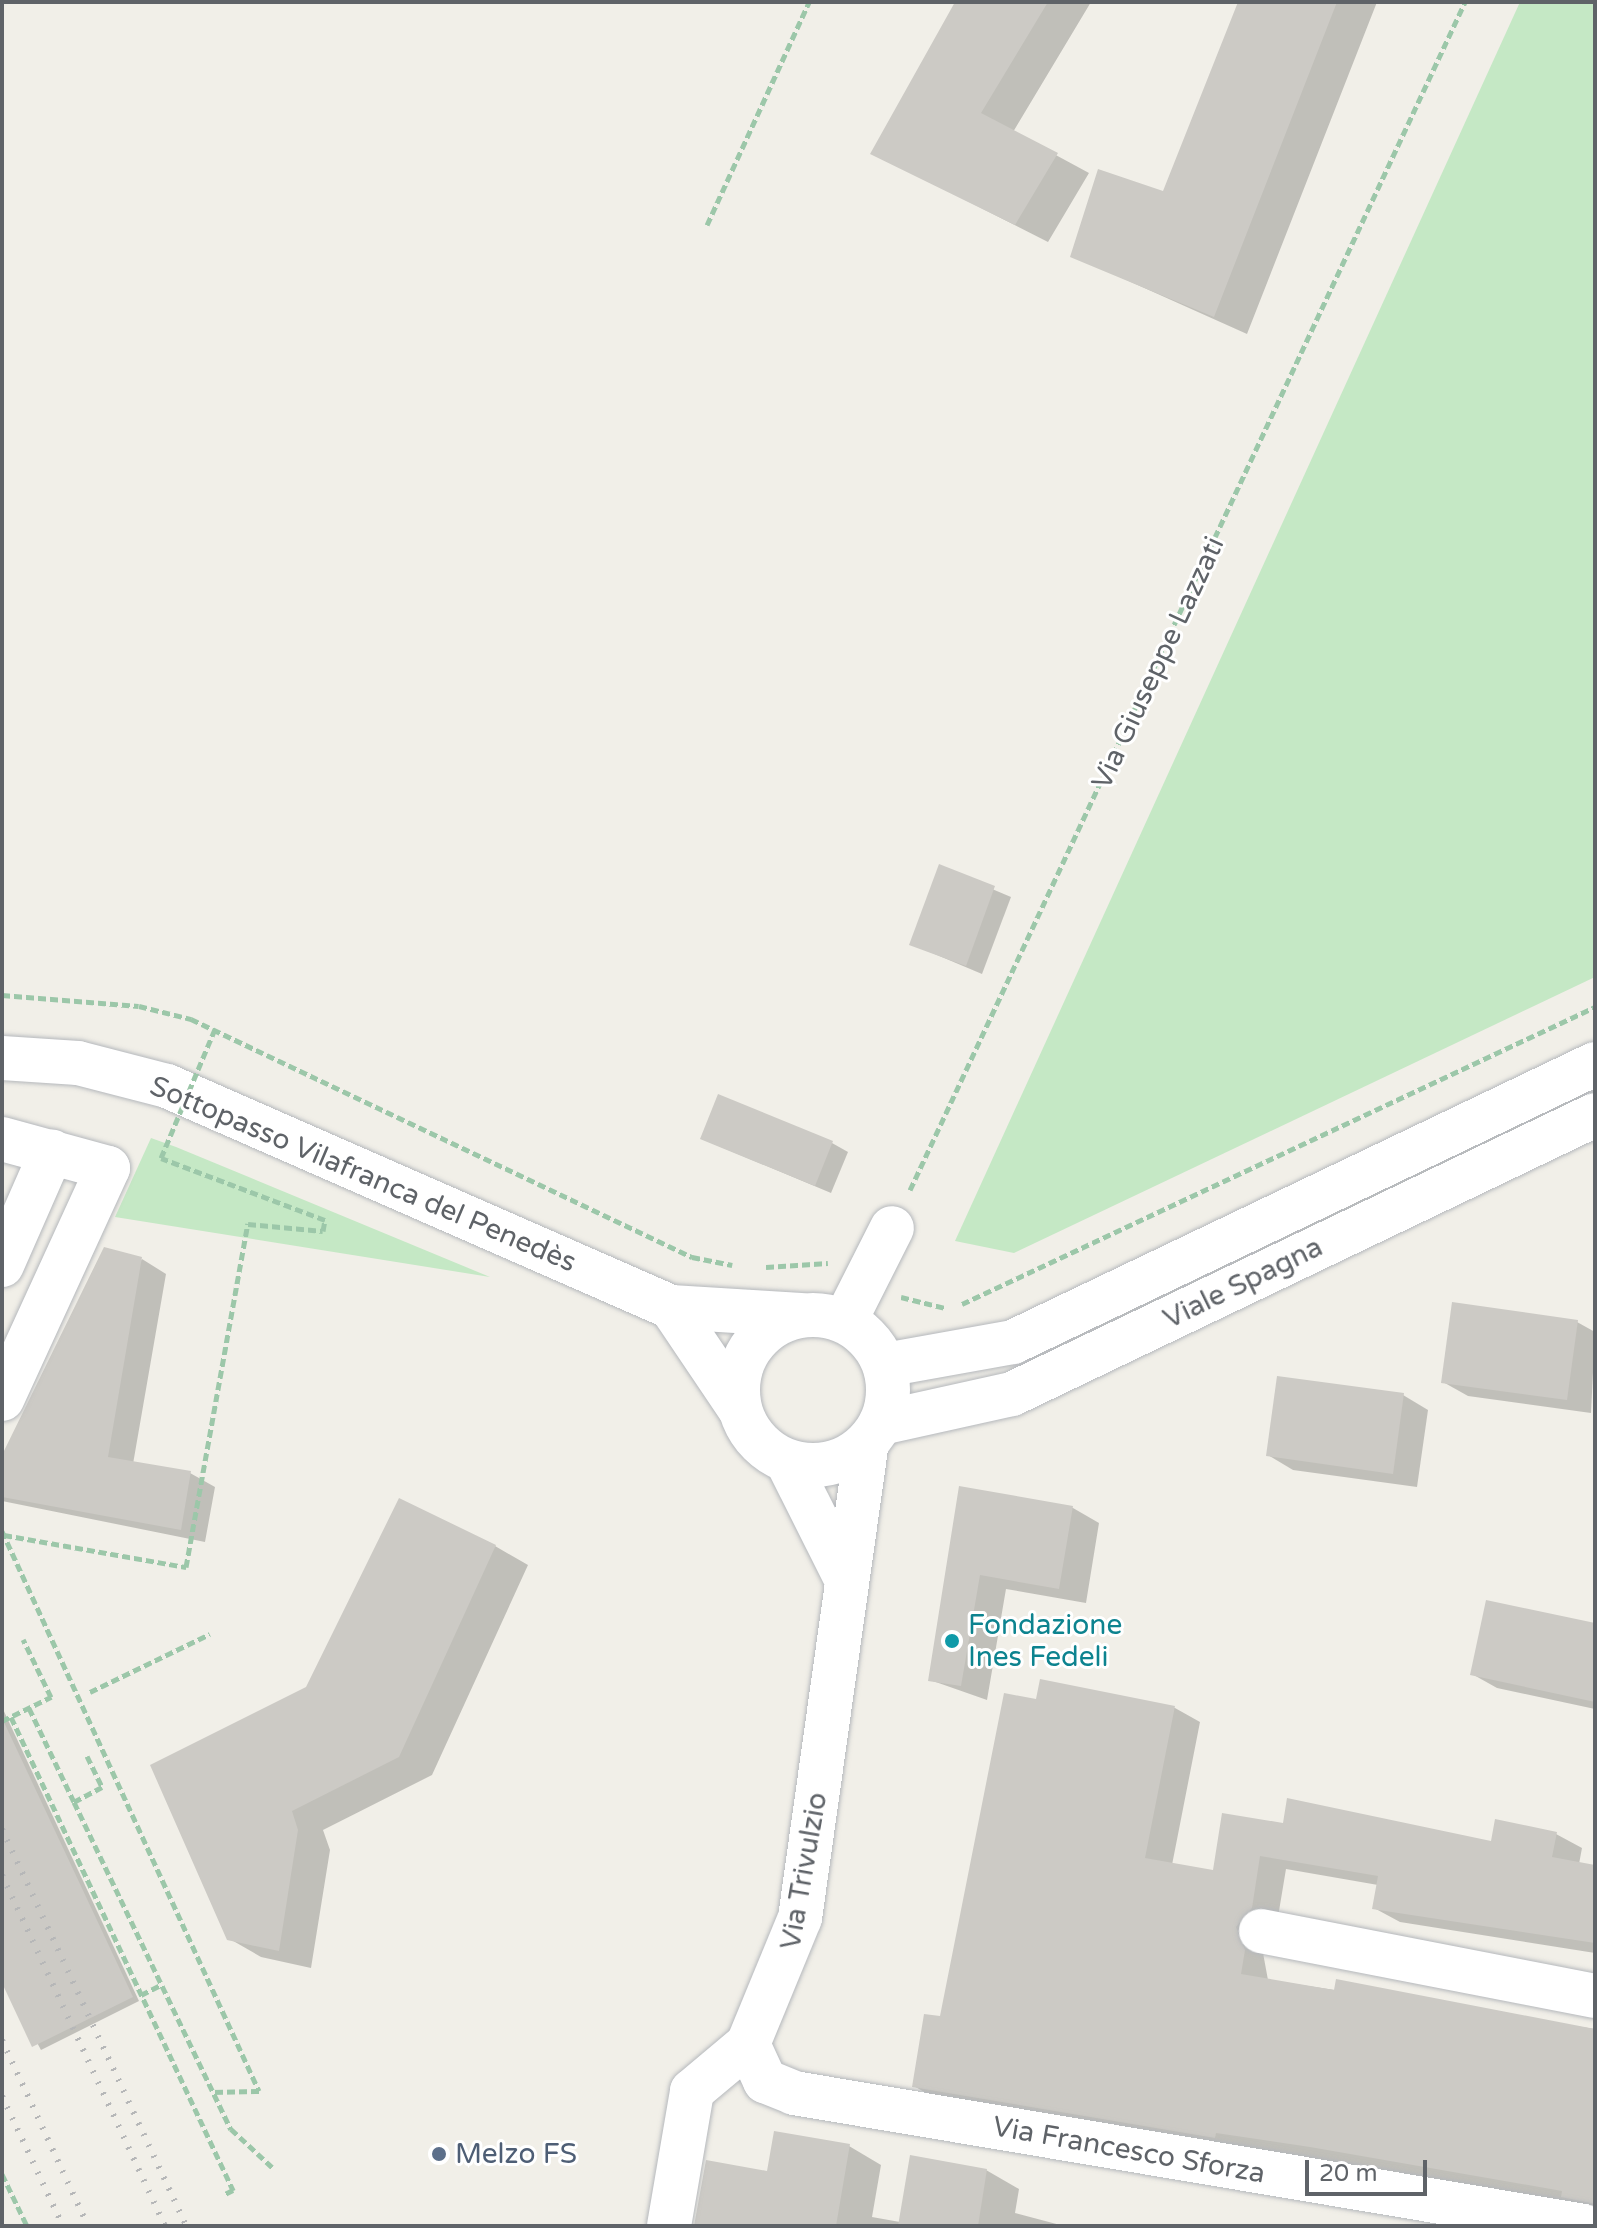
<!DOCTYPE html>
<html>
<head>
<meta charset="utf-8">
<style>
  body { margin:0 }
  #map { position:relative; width:1597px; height:2228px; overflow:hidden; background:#f1efe8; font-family:"Varela Round",sans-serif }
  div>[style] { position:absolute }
  .green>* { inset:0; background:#c5e8c5 }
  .shadow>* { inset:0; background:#0003 }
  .building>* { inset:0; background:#cccac5 }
  .path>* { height:5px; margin-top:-2.5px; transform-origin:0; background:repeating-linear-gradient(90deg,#9cc7a9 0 8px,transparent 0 12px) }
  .roads { filter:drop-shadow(0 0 2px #b5b8bc) drop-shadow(0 0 2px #b5b8bc) }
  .minor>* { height:44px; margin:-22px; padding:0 22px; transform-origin:22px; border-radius:22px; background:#fff }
  .minor>.ring { margin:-22px; padding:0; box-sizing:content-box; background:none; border:44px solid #fff; border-radius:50% }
  .rail>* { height:6px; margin-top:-3px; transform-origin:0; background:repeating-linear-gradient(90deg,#b6b7b8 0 2px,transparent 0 12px) }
  .path-bridge>* { height:5px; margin-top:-2.5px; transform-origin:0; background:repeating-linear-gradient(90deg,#9cc7a9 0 8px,transparent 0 12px) }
  .dots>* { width:22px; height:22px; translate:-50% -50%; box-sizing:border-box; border:4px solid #fff; border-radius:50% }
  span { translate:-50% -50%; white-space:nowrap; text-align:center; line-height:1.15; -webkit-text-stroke:6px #fff; paint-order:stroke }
  .street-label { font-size:28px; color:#5f6368 }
  .culture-label { font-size:28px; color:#0d838f }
  .left { translate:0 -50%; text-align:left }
  .service-label { font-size:28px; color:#4e5e75 }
  .frame { position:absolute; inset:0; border:4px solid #5f6368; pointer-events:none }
  .scale { position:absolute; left:1305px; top:2160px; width:122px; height:36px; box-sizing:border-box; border:4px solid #5f6368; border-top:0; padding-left:10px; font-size:24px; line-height:28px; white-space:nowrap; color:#5f6368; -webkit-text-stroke:6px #fff; paint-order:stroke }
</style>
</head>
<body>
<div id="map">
  <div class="green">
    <i style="clip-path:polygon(1520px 2px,1595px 2px,1595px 977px,1014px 1253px,955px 1241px)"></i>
    <i style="clip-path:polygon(151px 1138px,176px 1147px,490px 1277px,115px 1217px)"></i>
  </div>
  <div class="shadow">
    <i style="clip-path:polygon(957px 2px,1091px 2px,1013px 132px,1089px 173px,1048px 242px,873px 153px)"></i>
    <i style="clip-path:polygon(1241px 2px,1377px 2px,1247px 334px,1073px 256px,1164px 194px)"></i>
    <i style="clip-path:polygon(940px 867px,1011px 897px,982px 974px,911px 944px)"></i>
    <i style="clip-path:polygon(702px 1139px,832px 1143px,848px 1152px,831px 1193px)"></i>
    <i style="clip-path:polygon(142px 1259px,166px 1274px,133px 1464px,190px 1473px,215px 1487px,205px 1542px,2px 1501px,2px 1463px)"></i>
    <i style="clip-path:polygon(1577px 1322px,1595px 1332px,1591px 1413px,1468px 1396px,1443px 1382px)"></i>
    <i style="clip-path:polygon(1403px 1395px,1428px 1410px,1417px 1487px,1293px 1470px,1268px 1455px)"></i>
    <i style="clip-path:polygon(960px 1488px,1073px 1508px,1099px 1523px,1086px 1603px,1006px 1589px,987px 1700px,930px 1680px)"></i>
    <i style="clip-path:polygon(495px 1546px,528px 1565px,432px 1775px,323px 1830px,330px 1850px,311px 1968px,261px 1957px,228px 1938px,308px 1688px)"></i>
    <i style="clip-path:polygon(1595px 1625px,1595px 1709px,1497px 1688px,1472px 1674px)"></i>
    <i style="clip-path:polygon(1037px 1701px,1175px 1708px,1200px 1722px,1172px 1865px,1214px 1872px,1284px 1825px,1493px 1843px,1556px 1834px,1582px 1848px,1579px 1864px,1595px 1867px,1595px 1953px,1400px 1922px,1374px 1908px,1378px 1885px,1286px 1869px,1277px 1923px,1261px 1942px,1268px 1980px,1595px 2029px,1595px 2213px,939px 2101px,914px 2086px,942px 2019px)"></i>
    <i style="clip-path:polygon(2px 1707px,139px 2001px,41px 2050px,2px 1978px)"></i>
    <i style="clip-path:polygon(849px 2146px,881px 2165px,872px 2217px,900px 2222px,986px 2170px,1019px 2189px,1015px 2213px,1064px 2226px,696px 2226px,769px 2173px)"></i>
  </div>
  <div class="building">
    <i style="clip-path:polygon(955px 2px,1048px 2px,981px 113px,1058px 153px,1015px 225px,870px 154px)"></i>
    <i style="clip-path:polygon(1238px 2px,1337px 2px,1214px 317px,1070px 257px,1098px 169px,1163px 191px)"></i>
    <i style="clip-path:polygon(939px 864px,995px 886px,966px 966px,909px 945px)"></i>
    <i style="clip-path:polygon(718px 1094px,833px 1141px,815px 1186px,700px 1139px)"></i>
    <i style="clip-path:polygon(104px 1247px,142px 1257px,108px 1457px,191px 1471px,181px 1530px,2px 1497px,2px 1455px)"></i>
    <i style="clip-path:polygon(1452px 1302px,1578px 1320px,1567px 1400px,1441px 1383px)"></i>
    <i style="clip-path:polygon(1277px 1376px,1404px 1393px,1393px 1474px,1266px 1456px)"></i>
    <i style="clip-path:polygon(959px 1486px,1073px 1506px,1059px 1589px,980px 1575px,961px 1686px,928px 1681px)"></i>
    <i style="clip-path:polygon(399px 1498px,496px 1545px,399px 1757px,292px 1811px,298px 1830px,279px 1951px,227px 1940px,150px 1765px,306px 1687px)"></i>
    <i style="clip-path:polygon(1486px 1600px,1595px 1623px,1595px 1702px,1470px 1675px)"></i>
    <i style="clip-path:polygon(1040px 1679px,1175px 1706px,1145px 1858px,1213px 1870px,1222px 1813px,1283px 1823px,1287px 1798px,1491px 1841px,1495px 1819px,1557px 1832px,1552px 1857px,1595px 1865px,1595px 1943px,1372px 1909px,1378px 1876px,1260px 1856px,1252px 1908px,1236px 1927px,1245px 1950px,1241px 1974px,1334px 1990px,1336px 1979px,1595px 2029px,1595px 2204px,1561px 2197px,1562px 2191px,1310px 2147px,1216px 2133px,1215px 2138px,912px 2087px,924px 2014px,940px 2016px,1004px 1693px,1036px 1699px)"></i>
    <i style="clip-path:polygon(2px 1718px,133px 1997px,32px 2047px,2px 1983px)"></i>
    <i style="clip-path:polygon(774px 2131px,850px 2144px,836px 2226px,694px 2226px,706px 2160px,767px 2171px)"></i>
    <i style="clip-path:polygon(910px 2155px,987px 2169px,978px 2226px,898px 2226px)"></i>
  </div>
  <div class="path">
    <i style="left:707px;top:225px;width:245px;rotate:-65.4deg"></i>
    <i style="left:2px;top:995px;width:137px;rotate:4.6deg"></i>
    <i style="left:139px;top:1006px;width:54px;rotate:14deg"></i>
    <i style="left:191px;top:1019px;width:555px;rotate:25.41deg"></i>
    <i style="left:692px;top:1257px;width:41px;rotate:11.3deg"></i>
    <i style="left:910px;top:1190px;width:1311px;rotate:-64.96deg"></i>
    <i style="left:766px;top:1267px;width:62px;rotate:-3.7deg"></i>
    <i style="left:901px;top:1297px;width:45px;rotate:14deg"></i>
    <i style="left:962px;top:1304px;width:699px;rotate:-25.14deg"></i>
    <i style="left:2px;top:1531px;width:616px;rotate:65.35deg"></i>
    <i style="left:259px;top:2091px;width:47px;rotate:178.8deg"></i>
    <i style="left:4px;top:1535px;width:185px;rotate:10deg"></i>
    <i style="left:186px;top:1567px;width:349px;rotate:-79.8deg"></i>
    <i style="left:248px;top:1224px;width:75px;rotate:5.3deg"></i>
    <i style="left:323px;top:1231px;width:11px;rotate:-80deg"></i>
    <i style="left:325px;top:1220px;width:175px;rotate:-159.3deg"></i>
    <i style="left:90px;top:1692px;width:133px;rotate:-25.8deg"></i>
    <i style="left:29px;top:1708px;width:104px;rotate:64.4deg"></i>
    <i style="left:11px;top:1717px;width:523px;rotate:64.86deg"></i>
    <i style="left:233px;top:2190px;width:9px;rotate:153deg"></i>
    <i style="left:2px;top:1721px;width:55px;rotate:-26.1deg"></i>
    <i style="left:51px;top:1697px;width:64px;rotate:-115.8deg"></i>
    <i style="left:87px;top:1756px;width:34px;rotate:64deg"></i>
    <i style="left:102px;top:1787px;width:32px;rotate:152deg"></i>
    <i style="left:74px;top:1802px;width:363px;rotate:64.4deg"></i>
    <i style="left:231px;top:2129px;width:56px;rotate:42.8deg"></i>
    <i style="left:141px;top:1995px;width:22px;rotate:-27deg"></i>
    <i style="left:2px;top:2174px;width:58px;rotate:64.3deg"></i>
  </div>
  <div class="roads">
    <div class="minor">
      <i style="left:2px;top:1058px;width:76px;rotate:3.8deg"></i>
      <i style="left:78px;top:1063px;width:92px;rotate:14.5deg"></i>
      <i style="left:167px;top:1086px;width:550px;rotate:23.68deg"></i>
      <i style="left:671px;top:1307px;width:130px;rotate:3.5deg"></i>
      <i style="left:2px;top:1139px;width:110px;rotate:15.3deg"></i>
      <i style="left:108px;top:1168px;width:254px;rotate:114.6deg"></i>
      <i style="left:2px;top:1265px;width:124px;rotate:-66.3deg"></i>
      <i style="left:671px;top:1307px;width:122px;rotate:56deg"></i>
      <i class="ring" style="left:738px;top:1315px;width:106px;height:106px"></i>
      <i style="left:845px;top:1321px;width:104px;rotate:-63.2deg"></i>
      <i style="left:885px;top:1365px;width:130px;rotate:-10.2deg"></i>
      <i style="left:1013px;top:1342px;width:645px;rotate:-25.53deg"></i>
      <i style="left:881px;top:1423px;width:134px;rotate:-12.5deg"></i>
      <i style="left:1012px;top:1394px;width:646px;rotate:-25.57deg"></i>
      <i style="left:788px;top:1463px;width:127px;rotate:63.4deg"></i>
      <i style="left:1261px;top:1931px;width:340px;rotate:11deg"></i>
      <i style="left:748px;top:2044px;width:41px;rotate:65.3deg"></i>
      <i style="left:765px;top:2081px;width:31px;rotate:22deg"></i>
      <i style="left:794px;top:2093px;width:801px;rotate:9.56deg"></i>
      <i style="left:669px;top:2226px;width:137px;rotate:-80.3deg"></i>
      <i style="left:692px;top:2091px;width:73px;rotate:-40deg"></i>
      <i style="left:748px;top:2044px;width:136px;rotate:-67.6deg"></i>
      <i style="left:800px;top:1918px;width:477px;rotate:-82deg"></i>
    </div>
  </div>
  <div class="rail">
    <i style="left:2px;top:1829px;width:438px;rotate:65.1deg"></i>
    <i style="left:2px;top:1875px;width:387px;rotate:65.1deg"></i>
    <i style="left:2px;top:2040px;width:205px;rotate:65.2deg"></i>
    <i style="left:2px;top:2096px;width:144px;rotate:64.9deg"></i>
  </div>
  <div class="path-bridge">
    <i style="left:161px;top:1158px;width:140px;rotate:-67.3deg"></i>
  </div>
  <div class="dots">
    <i style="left:952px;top:1641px;background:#0f9aa8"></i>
    <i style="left:439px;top:2154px;background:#5c6f8a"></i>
  </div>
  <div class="street-label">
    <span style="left:1158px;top:663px;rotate:-65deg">Via Giuseppe Lazzati</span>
    <span style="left:363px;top:1174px;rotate:23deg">Sottopasso Vilafranca del Penedès</span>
    <span style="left:1243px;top:1283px;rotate:-26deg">Viale Spagna</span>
    <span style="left:804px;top:1871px;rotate:-80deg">Via Trivulzio</span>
    <span style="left:1129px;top:2150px;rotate:10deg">Via Francesco Sforza</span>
  </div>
  <div class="culture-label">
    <span class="left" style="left:968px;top:1641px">Fondazione<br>Ines Fedeli</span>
  </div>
  <div class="service-label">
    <span class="left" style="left:455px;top:2154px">Melzo FS</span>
  </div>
  <div class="frame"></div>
  <div class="scale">20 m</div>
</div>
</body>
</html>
